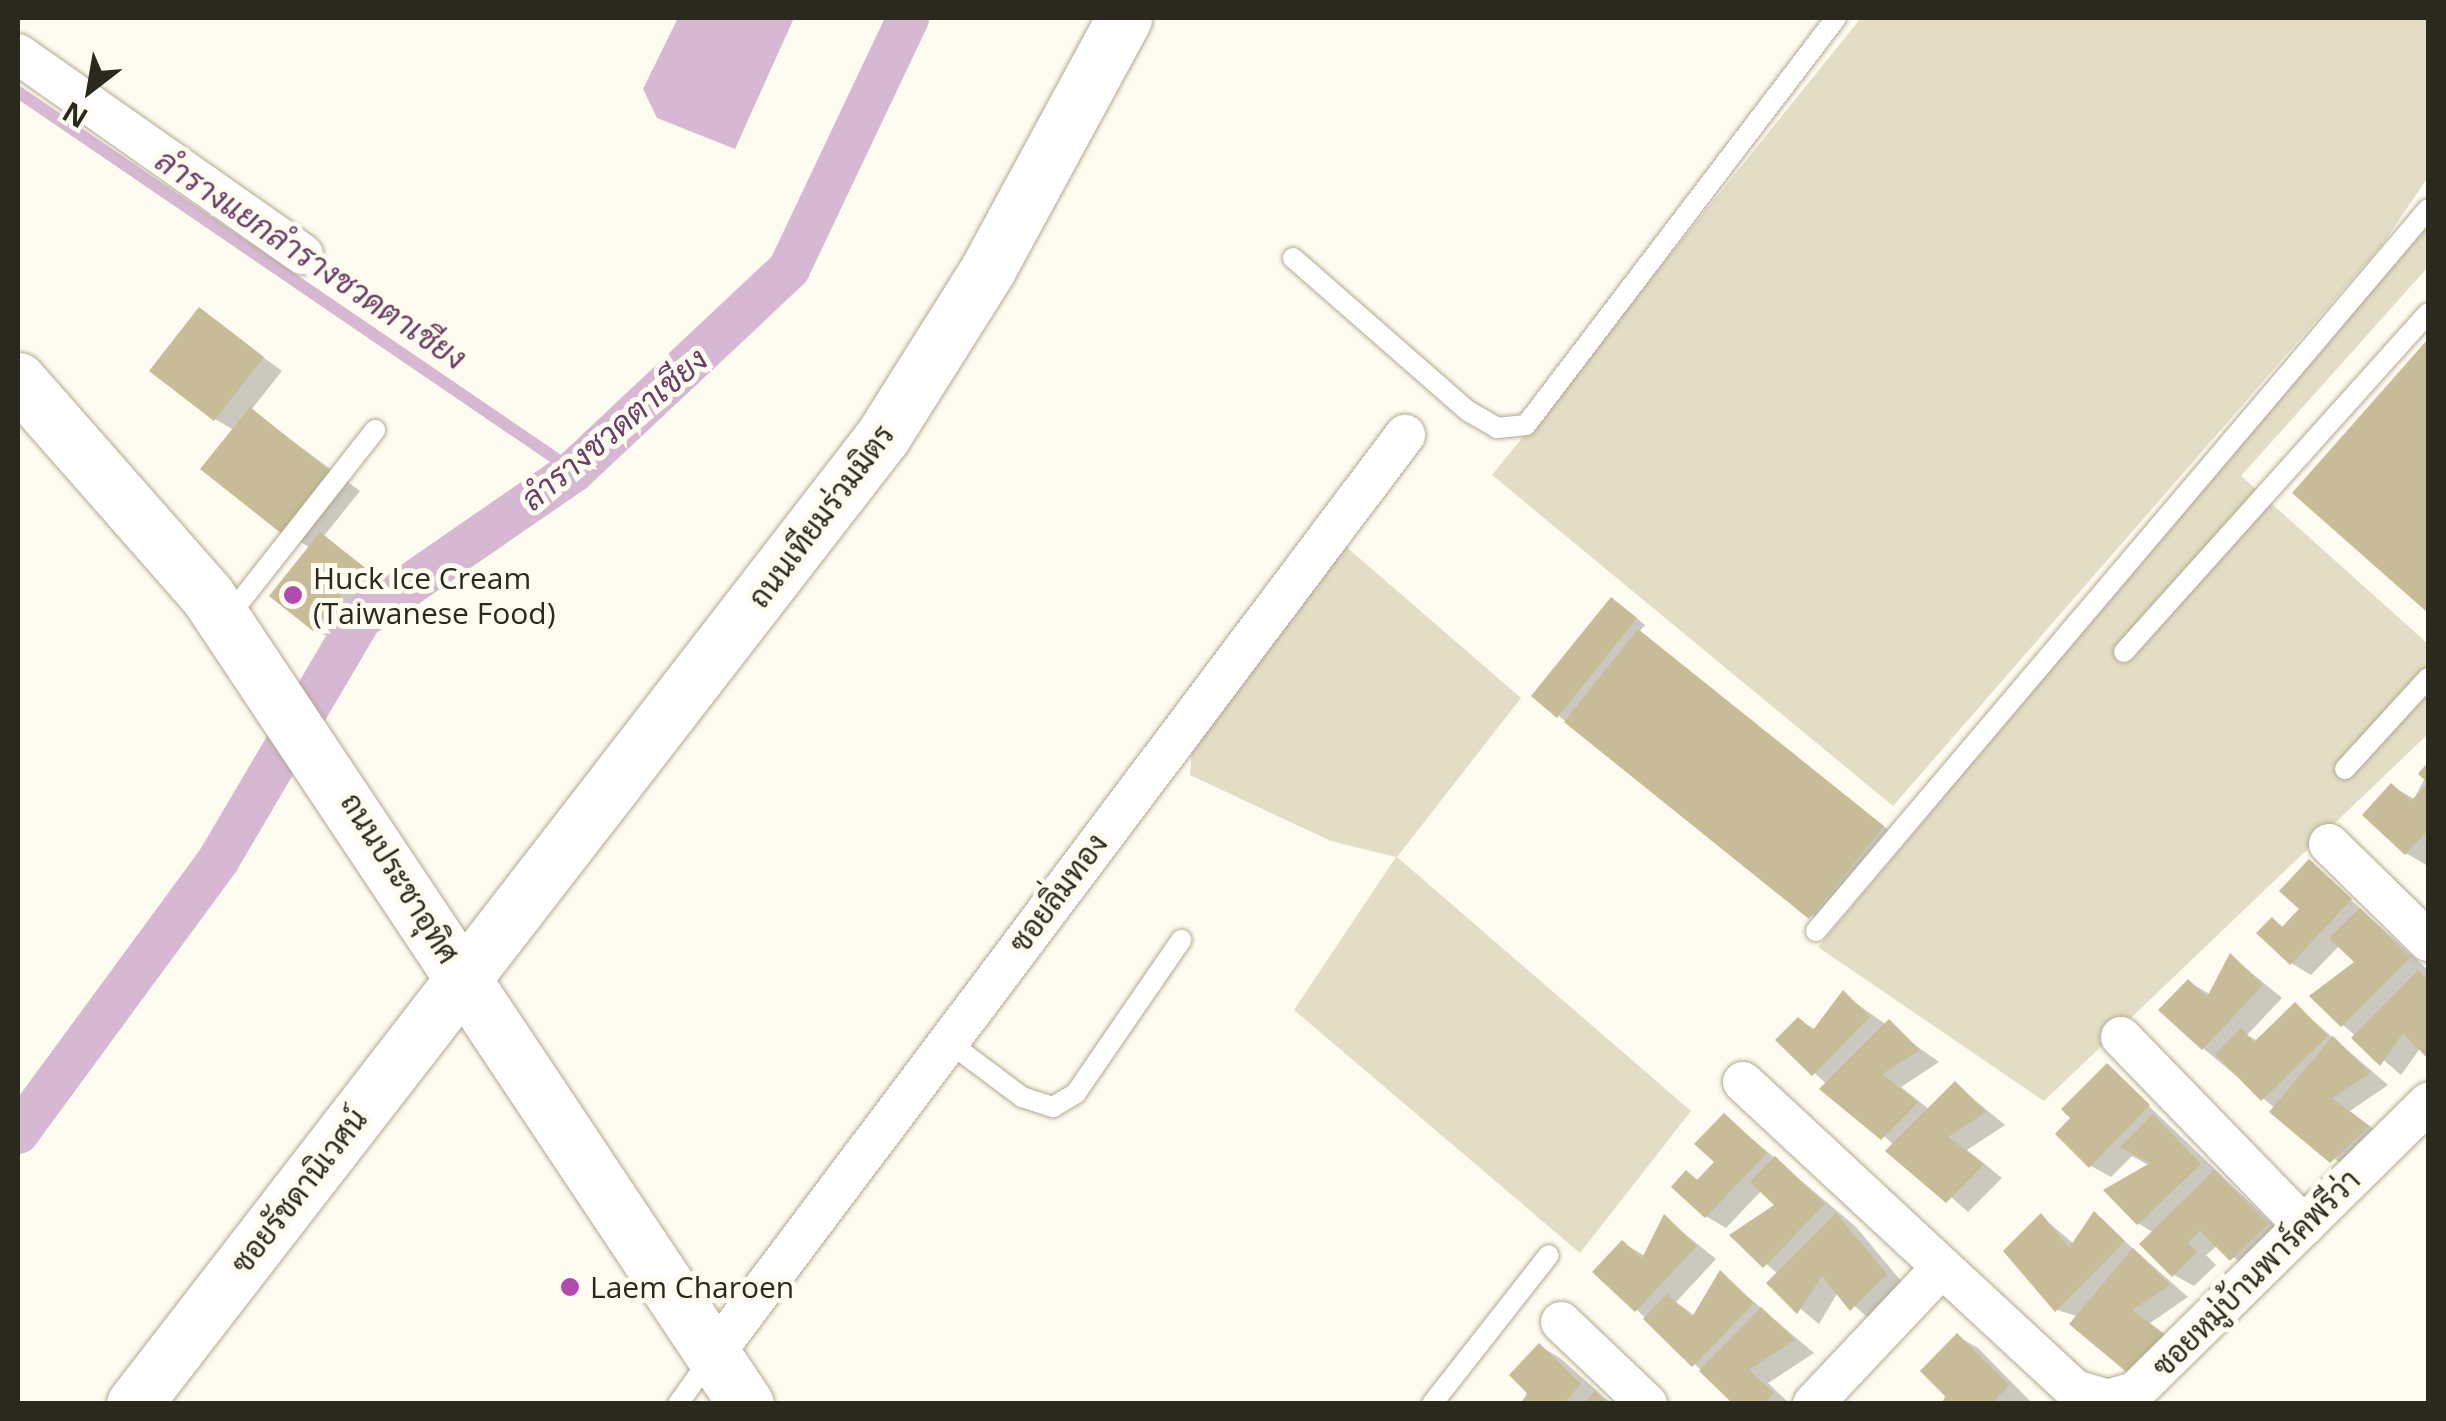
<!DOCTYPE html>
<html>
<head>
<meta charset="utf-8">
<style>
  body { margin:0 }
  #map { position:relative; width:2446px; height:1421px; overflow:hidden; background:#fefbf0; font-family:"Open Sans",Sarabun,sans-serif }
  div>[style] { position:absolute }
  .green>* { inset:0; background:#e4ddc5 }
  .water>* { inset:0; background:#d7b8d3 }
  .shadow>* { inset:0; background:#0003 }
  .stream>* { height:12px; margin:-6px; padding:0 6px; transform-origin:6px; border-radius:6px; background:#d7b8d3 }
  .canal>* { height:42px; margin:-21px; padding:0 21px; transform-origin:21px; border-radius:21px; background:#d7b8d3 }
  .building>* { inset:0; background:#c7bc97 }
  .roads { filter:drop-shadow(0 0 2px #b1a990) drop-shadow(0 0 2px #b1a990) }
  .lane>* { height:20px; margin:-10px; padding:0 10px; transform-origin:10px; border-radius:10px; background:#fff }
  .street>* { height:40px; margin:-20px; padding:0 20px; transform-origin:20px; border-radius:20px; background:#fff }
  .secondary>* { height:55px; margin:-27.5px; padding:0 27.5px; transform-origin:27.5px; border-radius:27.5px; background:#fff }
  .dots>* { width:28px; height:28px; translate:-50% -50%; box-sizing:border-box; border:5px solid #fefbf0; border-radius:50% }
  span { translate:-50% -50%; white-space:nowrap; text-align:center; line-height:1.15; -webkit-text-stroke:10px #fefbf0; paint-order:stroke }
  .street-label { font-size:30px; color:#2b281e }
  .poi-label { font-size:30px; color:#2b281e }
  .left { translate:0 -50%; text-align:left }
  .water-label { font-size:32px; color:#683e65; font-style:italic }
  .frame { position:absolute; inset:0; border:20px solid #2b281e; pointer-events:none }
  .north { position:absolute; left:40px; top:40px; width:100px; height:100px; -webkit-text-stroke:8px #fefbf0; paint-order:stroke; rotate:211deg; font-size:28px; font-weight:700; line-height:40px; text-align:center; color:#2b281e }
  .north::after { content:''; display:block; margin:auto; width:35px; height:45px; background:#2b281e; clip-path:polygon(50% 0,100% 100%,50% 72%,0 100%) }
</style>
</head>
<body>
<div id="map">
  <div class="green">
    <i style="clip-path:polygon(1861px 18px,2428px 18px,2428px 177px,2382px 245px,1893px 806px,1492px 475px)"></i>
    <i style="clip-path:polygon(2428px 219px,2428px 267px,2241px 476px,2428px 644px,2428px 734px,2044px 1101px,1818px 947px)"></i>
    <i style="clip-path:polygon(1343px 544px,1521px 698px,1397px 857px,1691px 1111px,1580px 1253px,1294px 1010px,1396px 857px,1331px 841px,1190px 775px,1193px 736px)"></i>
  </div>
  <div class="water">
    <i style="clip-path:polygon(678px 18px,794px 18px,735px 149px,657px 118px,643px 89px)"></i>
  </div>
  <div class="shadow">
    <i style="clip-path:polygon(199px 311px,282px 371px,251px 410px,360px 491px,323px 537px,382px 580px,334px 640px,314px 629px,311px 548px,283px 532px,234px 430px,215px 419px)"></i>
    <i style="clip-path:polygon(2428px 343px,2428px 609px,2296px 493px)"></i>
    <i style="clip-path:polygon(1620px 605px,1645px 625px,1639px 632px,1892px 833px,1820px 922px,1559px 716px)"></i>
    <i style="clip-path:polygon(2428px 772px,2428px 865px,2426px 865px,2406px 853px,2392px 786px,2414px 799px)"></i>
    <i style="clip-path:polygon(2310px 863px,2428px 970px,2428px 1055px,2421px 1047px,2401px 1075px,2343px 1025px,2357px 962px,2340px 945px,2311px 975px,2291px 963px,2272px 920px,2285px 928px,2302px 909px)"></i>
    <i style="clip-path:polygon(2231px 956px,2282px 998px,2247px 1035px,2258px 1041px,2295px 1005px,2388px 1085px,2350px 1111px,2387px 1139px,2352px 1173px,2203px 1048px,2189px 982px,2211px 995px)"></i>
    <i style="clip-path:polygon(1843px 994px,1939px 1062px,1901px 1087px,1930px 1110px,1955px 1084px,2005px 1125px,1967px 1150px,2002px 1178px,1968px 1212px,1778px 1040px,1799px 1020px,1816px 1030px)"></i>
    <i style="clip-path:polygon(2107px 1066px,2286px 1237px,2252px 1271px,2218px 1245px,2206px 1255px,2216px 1265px,2194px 1286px,2174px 1275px,2154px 1233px,2138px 1223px,2150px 1166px,2132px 1156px,2111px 1177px,2091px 1166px,2074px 1118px)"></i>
    <i style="clip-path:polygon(1725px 1116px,1856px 1227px,1906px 1287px,1872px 1321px,1838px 1292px,1819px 1324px,1769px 1283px,1778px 1274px,1732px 1234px,1778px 1205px,1762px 1190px,1726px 1228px,1706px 1216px,1687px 1174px,1700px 1181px,1717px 1162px)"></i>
    <i style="clip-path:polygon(2094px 1214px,2188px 1297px,2150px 1323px,2186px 1350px,2057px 1310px,2041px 1216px,2074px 1244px)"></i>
    <i style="clip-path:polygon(1665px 1218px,1716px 1259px,1676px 1302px,1695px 1316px,1721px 1274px,1814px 1353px,1768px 1383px,1790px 1404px,1737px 1404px,1637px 1310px,1623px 1243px,1645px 1256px)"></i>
    <i style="clip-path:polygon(1957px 1336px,1978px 1348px,2033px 1404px,1943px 1404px)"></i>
    <i style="clip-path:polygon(1540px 1346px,1560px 1358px,1612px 1404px,1523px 1404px)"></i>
  </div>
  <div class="stream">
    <i style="left:18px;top:92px;width:673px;rotate:34.28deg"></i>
  </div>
  <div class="canal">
    <i style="left:18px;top:1133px;width:340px;rotate:-53.7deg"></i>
    <i style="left:219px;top:859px;width:280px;rotate:-59.5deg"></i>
    <i style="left:361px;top:618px;width:259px;rotate:-34.6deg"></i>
    <i style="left:574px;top:471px;width:295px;rotate:-43.2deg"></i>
    <i style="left:789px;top:269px;width:278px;rotate:-64.6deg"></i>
  </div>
  <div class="building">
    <i style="clip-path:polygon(199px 307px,264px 357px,214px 421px,149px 371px)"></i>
    <i style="clip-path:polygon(2428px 339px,2428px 613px,2292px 493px)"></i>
    <i style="clip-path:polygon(250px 407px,331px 472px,282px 534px,200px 469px)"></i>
    <i style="clip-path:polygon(320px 532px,364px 567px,313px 631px,269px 596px)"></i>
    <i style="clip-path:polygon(1611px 597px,1637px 618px,1557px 718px,1531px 696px)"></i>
    <i style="clip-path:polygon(1638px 629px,1884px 826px,1809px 919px,1564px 722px)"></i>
    <i style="clip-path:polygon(2428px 762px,2428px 830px,2405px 855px,2362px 815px,2391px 783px,2411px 801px,2428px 783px,2418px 774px)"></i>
    <i style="clip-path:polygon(2309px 859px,2352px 899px,2290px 965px,2256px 933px,2272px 917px,2282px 927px,2299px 909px,2279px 891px)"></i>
    <i style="clip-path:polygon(2360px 908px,2410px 958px,2341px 1027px,2309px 996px,2354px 962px,2329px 938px)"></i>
    <i style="clip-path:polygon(2230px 953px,2263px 985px,2202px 1050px,2158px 1010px,2188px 979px,2207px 997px)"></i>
    <i style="clip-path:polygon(2418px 970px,2428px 980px,2428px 1059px,2403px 1033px,2380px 1066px,2351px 1038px)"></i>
    <i style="clip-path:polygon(1843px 990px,1870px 1017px,1812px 1076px,1775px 1040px,1798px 1017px,1813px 1030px)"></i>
    <i style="clip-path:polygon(2295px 1002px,2328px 1036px,2261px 1101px,2215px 1054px,2241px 1028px,2254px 1042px)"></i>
    <i style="clip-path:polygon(1889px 1019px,1920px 1050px,1882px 1074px,1918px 1102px,1881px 1140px,1819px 1089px)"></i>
    <i style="clip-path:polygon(2333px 1036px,2370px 1073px,2332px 1098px,2369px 1126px,2330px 1163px,2269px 1112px)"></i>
    <i style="clip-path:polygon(2107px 1063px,2150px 1105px,2089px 1168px,2055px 1134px,2070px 1118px,2061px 1109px)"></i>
    <i style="clip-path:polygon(1955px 1081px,1986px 1112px,1948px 1137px,1984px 1164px,1946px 1203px,1885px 1151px)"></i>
    <i style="clip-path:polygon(1724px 1113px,1767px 1153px,1705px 1218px,1671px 1187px,1686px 1170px,1697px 1180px,1714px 1162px,1694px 1144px)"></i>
    <i style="clip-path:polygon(2153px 1114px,2201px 1164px,2137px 1225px,2103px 1190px,2150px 1163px,2120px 1147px)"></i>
    <i style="clip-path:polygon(1775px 1156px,1825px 1204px,1763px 1268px,1729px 1235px,1774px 1205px,1750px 1182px)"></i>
    <i style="clip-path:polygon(2214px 1170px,2268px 1224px,2230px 1261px,2200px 1231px,2188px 1243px,2197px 1252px,2172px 1277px,2139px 1244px)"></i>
    <i style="clip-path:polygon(2094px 1211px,2125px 1241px,2055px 1312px,2003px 1251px,2041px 1213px,2069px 1248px)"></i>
    <i style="clip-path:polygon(1836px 1213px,1887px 1274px,1850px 1311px,1822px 1276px,1797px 1314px,1766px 1283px)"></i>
    <i style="clip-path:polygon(1664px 1214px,1697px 1246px,1635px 1312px,1592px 1272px,1622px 1240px,1642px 1258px)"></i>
    <i style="clip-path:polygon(2133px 1248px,2170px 1285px,2132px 1310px,2168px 1337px,2130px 1375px,2069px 1324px)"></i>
    <i style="clip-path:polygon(1720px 1270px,1754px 1303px,1692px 1367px,1643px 1319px,1667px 1294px,1692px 1317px)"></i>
    <i style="clip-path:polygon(1761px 1307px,1795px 1340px,1749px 1370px,1774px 1393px,1764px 1404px,1733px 1404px,1699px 1371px)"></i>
    <i style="clip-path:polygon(1957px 1333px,2009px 1385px,1991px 1404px,1940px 1404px,1946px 1397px,1920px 1371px)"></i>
    <i style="clip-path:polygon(1539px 1343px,1581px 1384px,1563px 1404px,1519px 1404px,1528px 1394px,1509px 1375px)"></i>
    <i style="clip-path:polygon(1595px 1391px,1608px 1404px,1583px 1404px)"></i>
  </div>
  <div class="roads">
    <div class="lane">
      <i style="left:1293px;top:258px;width:232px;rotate:41.2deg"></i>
      <i style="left:1468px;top:411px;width:34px;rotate:30deg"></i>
      <i style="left:1497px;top:428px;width:29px;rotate:-6deg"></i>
      <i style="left:1526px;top:425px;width:512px;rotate:-52.7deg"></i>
      <i style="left:228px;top:617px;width:238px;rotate:-51.8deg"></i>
      <i style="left:2124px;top:652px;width:455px;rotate:-48.1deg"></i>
      <i style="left:2345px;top:769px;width:123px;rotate:-47.6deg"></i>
      <i style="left:1816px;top:931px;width:946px;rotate:-49.71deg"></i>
      <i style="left:946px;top:1040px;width:95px;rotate:36.9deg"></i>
      <i style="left:1022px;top:1097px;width:33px;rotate:18deg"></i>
      <i style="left:1053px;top:1107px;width:27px;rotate:-31deg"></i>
      <i style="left:1076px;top:1093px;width:186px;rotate:-55.5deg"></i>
      <i style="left:678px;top:1404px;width:59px;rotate:-54.7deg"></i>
      <i style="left:1432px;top:1404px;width:189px;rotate:-51.9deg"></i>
    </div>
    <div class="street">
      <i style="left:18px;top:54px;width:348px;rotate:35.1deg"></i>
      <i style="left:2329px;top:844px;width:139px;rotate:44.4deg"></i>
      <i style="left:2121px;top:1037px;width:263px;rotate:45.9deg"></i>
      <i style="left:1743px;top:1082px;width:272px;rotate:42.9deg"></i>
      <i style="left:1561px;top:1322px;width:119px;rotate:43.6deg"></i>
      <i style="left:714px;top:1354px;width:1150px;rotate:-53.06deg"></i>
      <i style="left:1813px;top:1404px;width:188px;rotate:-46.7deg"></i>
      <i style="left:1942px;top:1267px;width:181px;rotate:42.8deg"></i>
      <i style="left:2075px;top:1390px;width:34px;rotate:17deg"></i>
      <i style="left:2107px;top:1400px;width:29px;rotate:-16deg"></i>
      <i style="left:2135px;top:1392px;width:412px;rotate:-44.6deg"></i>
    </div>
    <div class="secondary">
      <i style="left:18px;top:380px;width:286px;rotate:48.7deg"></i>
      <i style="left:207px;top:595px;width:972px;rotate:56.33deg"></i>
      <i style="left:134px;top:1404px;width:1224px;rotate:-52.27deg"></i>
      <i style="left:883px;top:436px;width:197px;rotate:-57.8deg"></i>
      <i style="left:988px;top:269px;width:285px;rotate:-61.5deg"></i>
    </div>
  </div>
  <div class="dots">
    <i style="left:293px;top:595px;background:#b34aad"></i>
    <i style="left:570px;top:1287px;background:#b34aad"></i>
  </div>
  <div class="street-label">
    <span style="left:821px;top:516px;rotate:-53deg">ถนนเทียมร่วมมิตร</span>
    <span style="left:400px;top:878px;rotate:58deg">ถนนประชาอุทิศ</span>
    <span style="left:1058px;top:893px;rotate:-53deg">ซอยลิ่มทอง</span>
    <span style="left:299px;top:1191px;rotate:-52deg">ซอยรัชดานิเวศน์</span>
    <span style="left:2256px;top:1273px;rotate:-45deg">ซอยหมู่บ้านพาร์คพรีว่า</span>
  </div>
  <div class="poi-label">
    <span class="left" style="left:313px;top:595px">Huck Ice Cream<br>(Taiwanese Food)</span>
    <span class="left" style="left:590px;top:1287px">Laem Charoen</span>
  </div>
  <div class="water-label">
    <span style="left:311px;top:259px;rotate:34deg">ลำรางแยกลำรางชวดตาเชียง</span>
    <span style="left:614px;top:429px;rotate:-40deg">ลำรางชวดตาเชียง</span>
  </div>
  <div class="frame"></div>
  <div class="north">N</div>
</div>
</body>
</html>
